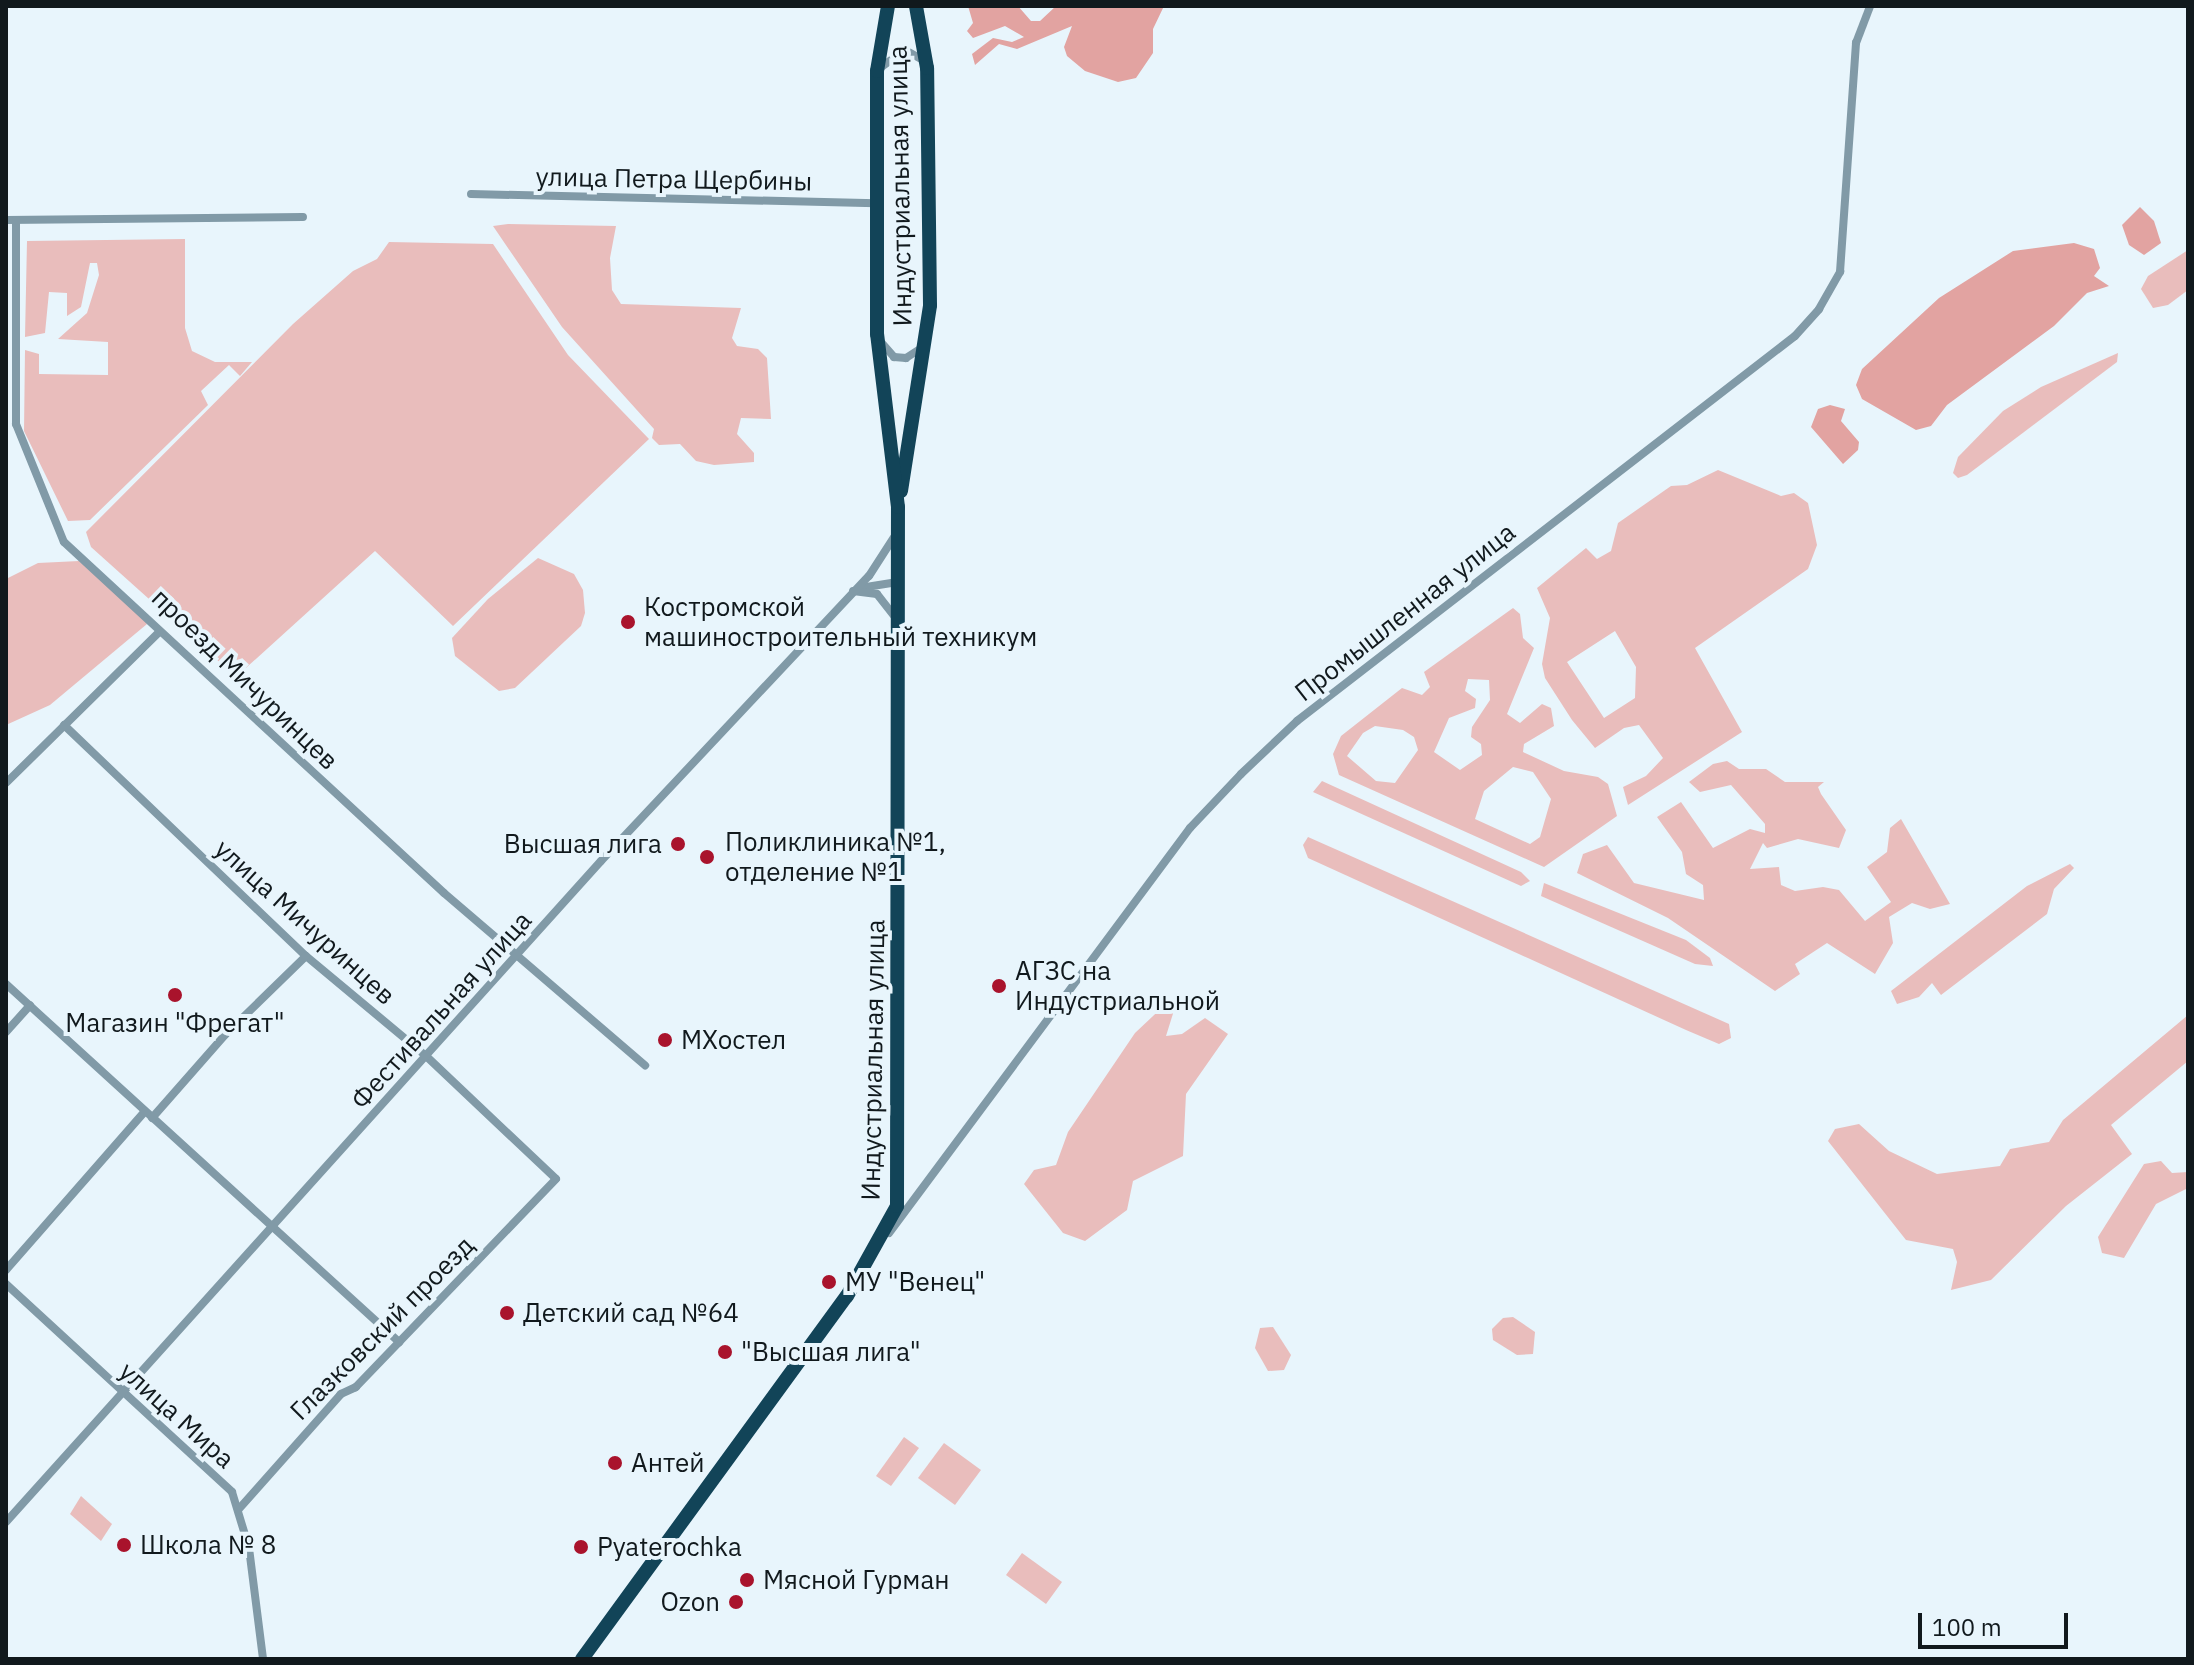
<!DOCTYPE html>
<html>
<head>
<meta charset="utf-8">
<style>
  body { margin:0 }
  #map { position:relative; width:2194px; height:1665px; overflow:hidden; background:#e8f5fc; font-family:"IBM Plex Sans",sans-serif }
  div>[style] { position:absolute }
  .green>* { inset:0; background:#e9bdbc }
  .water>* { inset:0; background:#e2a3a1 }
  .minor>* { height:8px; margin:-4px; padding:0 4px; transform-origin:4px; border-radius:4px; background:#819aa7 }
  .trunk>* { height:14px; margin:-7px; padding:0 7px; transform-origin:7px; border-radius:7px; background:#124458 }
  .dots>* { width:22px; height:22px; translate:-50% -50%; box-sizing:border-box; border:4px solid #e8f5fc; border-radius:50% }
  span { translate:-50% -50%; white-space:nowrap; text-align:center; line-height:1.15; -webkit-text-stroke:8px #e8f5fc; paint-order:stroke }
  .street-label { font-size:26px; color:#11191d }
  .poi-label { font-size:26px; color:#11191d }
  .left { translate:0 -50%; text-align:left }
  .right { translate:-100% -50%; text-align:right }
  .frame { position:absolute; inset:0; border:8px solid #11191d; pointer-events:none }
  .scale { position:absolute; left:1918px; top:1613px; width:150px; height:36px; box-sizing:border-box; border:4px solid #11191d; border-top:0; padding-left:10px; font-size:24px; line-height:28px; white-space:nowrap; color:#11191d; -webkit-text-stroke:6px #e8f5fc; paint-order:stroke }
</style>
</head>
<body>
<div id="map">
  <div class="green">
    <i style="clip-path:polygon(508px 224px,616px 226px,610px 258px,612px 290px,621px 304px,741px 308px,732px 338px,737px 346px,758px 349px,767px 358px,771px 419px,741px 418px,737px 434px,754px 453px,754px 462px,714px 465px,696px 461px,680px 444px,659px 445px,652px 438px,654px 429px,562px 327px,493px 226px)"></i>
    <i style="clip-path:polygon(185px 239px,185px 328px,192px 351px,215px 362px,252px 362px,240px 376px,229px 365px,201px 391px,208px 405px,90px 520px,68px 521px,24px 431px,25px 350px,39px 354px,39px 374px,108px 375px,108px 342px,58px 339px,87px 313px,99px 275px,97px 263px,90px 263px,81px 307px,67px 316px,67px 293px,49px 292px,45px 333px,25px 337px,27px 241px)"></i>
    <i style="clip-path:polygon(389px 242px,493px 244px,568px 355px,649px 439px,453px 626px,375px 551px,236px 677px,91px 547px,86px 532px,293px 324px,353px 271px,377px 259px)"></i>
    <i style="clip-path:polygon(2188px 250px,2188px 290px,2168px 305px,2153px 308px,2141px 289px,2148px 276px)"></i>
    <i style="clip-path:polygon(2118px 353px,2117px 362px,1967px 475px,1958px 478px,1953px 473px,1958px 457px,2003px 411px,2041px 387px)"></i>
    <i style="clip-path:polygon(evenodd,1718px 470px,1781px 496px,1794px 493px,1808px 503px,1817px 545px,1808px 569px,1695px 648px,1742px 732px,1628px 805px,1623px 787px,1646px 776px,1663px 758px,1639px 725px,1624px 728px,1595px 748px,1572px 720px,1545px 678px,1542px 664px,1550px 618px,1537px 588px,1586px 548px,1597px 559px,1611px 551px,1618px 523px,1671px 486px,1687px 485px,1718px 470px,1615px 631px,1636px 667px,1635px 698px,1604px 718px,1567px 662px,1615px 631px)"></i>
    <i style="clip-path:polygon(538px 558px,574px 574px,583px 590px,585px 613px,581px 626px,515px 688px,499px 691px,455px 656px,452px 638px,488px 599px)"></i>
    <i style="clip-path:polygon(79px 561px,140px 612px,147px 624px,50px 705px,6px 725px,6px 579px,38px 563px)"></i>
    <i style="clip-path:polygon(evenodd,1513px 608px,1520px 614px,1523px 638px,1534px 648px,1507px 714px,1520px 723px,1542px 704px,1551px 708px,1554px 726px,1524px 744px,1523px 752px,1564px 771px,1598px 777px,1608px 784px,1617px 816px,1544px 867px,1339px 775px,1333px 754px,1341px 736px,1402px 688px,1422px 695px,1430px 687px,1424px 672px,1513px 608px,1468px 679px,1489px 680px,1490px 700px,1472px 727px,1471px 737px,1481px 744px,1482px 755px,1460px 770px,1434px 752px,1449px 718px,1475px 708px,1476px 699px,1465px 691px,1468px 679px,1513px 608px,1375px 726px,1403px 730px,1414px 737px,1418px 750px,1395px 783px,1376px 781px,1347px 756px,1363px 733px,1375px 726px,1513px 608px,1513px 767px,1533px 772px,1551px 799px,1540px 837px,1530px 844px,1475px 819px,1484px 791px,1513px 767px)"></i>
    <i style="clip-path:polygon(1727px 761px,1739px 769px,1766px 769px,1785px 782px,1824px 782px,1818px 787px,1821px 794px,1846px 830px,1839px 848px,1798px 839px,1767px 848px,1763px 843px,1750px 869px,1779px 867px,1781px 885px,1795px 891px,1823px 887px,1839px 890px,1865px 921px,1891px 902px,1867px 867px,1887px 852px,1890px 828px,1901px 819px,1950px 904px,1930px 909px,1912px 903px,1889px 917px,1893px 943px,1875px 974px,1827px 943px,1795px 964px,1800px 974px,1775px 991px,1668px 918px,1577px 873px,1583px 854px,1607px 845px,1634px 883px,1704px 900px,1703px 885px,1686px 874px,1682px 852px,1657px 817px,1681px 802px,1713px 848px,1750px 829px,1765px 833px,1765px 824px,1731px 785px,1700px 792px,1689px 782px,1713px 764px)"></i>
    <i style="clip-path:polygon(1322px 781px,1521px 872px,1530px 881px,1521px 886px,1313px 792px)"></i>
    <i style="clip-path:polygon(1308px 837px,1729px 1024px,1731px 1038px,1719px 1044px,1686px 1030px,1308px 858px,1303px 845px)"></i>
    <i style="clip-path:polygon(2070px 864px,2074px 868px,2054px 889px,2047px 914px,1941px 995px,1932px 983px,1919px 997px,1897px 1004px,1891px 991px,2027px 886px)"></i>
    <i style="clip-path:polygon(1544px 883px,1686px 940px,1710px 958px,1713px 966px,1695px 964px,1541px 896px)"></i>
    <i style="clip-path:polygon(1170px 1000px,1176px 1004px,1166px 1036px,1182px 1034px,1205px 1018px,1228px 1034px,1186px 1094px,1183px 1156px,1133px 1181px,1127px 1210px,1085px 1241px,1063px 1233px,1024px 1184px,1034px 1170px,1056px 1165px,1068px 1132px,1135px 1033px)"></i>
    <i style="clip-path:polygon(2188px 1015px,2188px 1061px,2111px 1125px,2132px 1154px,2066px 1206px,1991px 1280px,1951px 1290px,1957px 1262px,1953px 1249px,1906px 1240px,1828px 1141px,1835px 1129px,1859px 1124px,1889px 1151px,1937px 1174px,2000px 1166px,2010px 1149px,2049px 1142px,2063px 1120px)"></i>
    <i style="clip-path:polygon(2161px 1161px,2172px 1173px,2188px 1172px,2188px 1188px,2156px 1204px,2124px 1258px,2102px 1253px,2098px 1237px,2144px 1164px)"></i>
    <i style="clip-path:polygon(1513px 1317px,1535px 1332px,1533px 1354px,1517px 1355px,1493px 1340px,1492px 1329px,1503px 1318px)"></i>
    <i style="clip-path:polygon(1273px 1327px,1291px 1355px,1284px 1370px,1268px 1371px,1255px 1348px,1260px 1328px)"></i>
    <i style="clip-path:polygon(904px 1437px,919px 1448px,891px 1486px,876px 1476px)"></i>
    <i style="clip-path:polygon(944px 1443px,981px 1470px,955px 1505px,918px 1478px)"></i>
    <i style="clip-path:polygon(81px 1496px,112px 1524px,101px 1541px,70px 1514px)"></i>
    <i style="clip-path:polygon(1022px 1553px,1062px 1582px,1046px 1604px,1006px 1575px)"></i>
  </div>
  <div class="water">
    <i style="clip-path:polygon(968px 6px,1018px 6px,1031px 21px,1040px 21px,1056px 6px,1164px 6px,1153px 29px,1153px 53px,1136px 78px,1118px 82px,1085px 71px,1067px 56px,1064px 47px,1072px 26px,1017px 49px,999px 44px,975px 65px,972px 54px,993px 38px,1012px 42px,1024px 37px,1005px 26px,973px 38px,967px 31px,973px 23px)"></i>
    <i style="clip-path:polygon(2140px 207px,2154px 221px,2161px 243px,2144px 255px,2129px 245px,2122px 225px)"></i>
    <i style="clip-path:polygon(2074px 243px,2094px 249px,2100px 268px,2094px 276px,2109px 286px,2087px 293px,2054px 326px,1947px 405px,1931px 426px,1916px 430px,1862px 399px,1856px 385px,1862px 369px,1939px 298px,2013px 251px)"></i>
    <i style="clip-path:polygon(1830px 405px,1845px 409px,1841px 421px,1859px 442px,1858px 450px,1843px 464px,1811px 427px,1818px 409px)"></i>
  </div>
  <div class="minor">
    <i style="left:880px;top:68px;width:31px;rotate:-36deg"></i>
    <i style="left:905px;top:50px;width:21px;rotate:29deg"></i>
    <i style="left:471px;top:194px;width:405px;rotate:1.3deg"></i>
    <i style="left:6px;top:220px;width:297px;rotate:-0.6deg"></i>
    <i style="left:16px;top:220px;width:204px;rotate:90deg"></i>
    <i style="left:16px;top:424px;width:127px;rotate:67.9deg"></i>
    <i style="left:64px;top:542px;width:517px;rotate:42.73deg"></i>
    <i style="left:444px;top:893px;width:265px;rotate:40.6deg"></i>
    <i style="left:881px;top:342px;width:20px;rotate:49deg"></i>
    <i style="left:894px;top:357px;width:12px;rotate:5deg"></i>
    <i style="left:906px;top:358px;width:17px;rotate:-33deg"></i>
    <i style="left:860px;top:588px;width:38px;rotate:-9deg"></i>
    <i style="left:853px;top:591px;width:24px;rotate:7deg"></i>
    <i style="left:877px;top:594px;width:29px;rotate:52deg"></i>
    <i style="left:64px;top:725px;width:335px;rotate:43.7deg"></i>
    <i style="left:306px;top:956px;width:155px;rotate:39.8deg"></i>
    <i style="left:425px;top:1055px;width:180px;rotate:43.4deg"></i>
    <i style="left:556px;top:1179px;width:289px;rotate:133.9deg"></i>
    <i style="left:356px;top:1387px;width:17px;rotate:155deg"></i>
    <i style="left:341px;top:1394px;width:154px;rotate:131.6deg"></i>
    <i style="left:6px;top:783px;width:215px;rotate:-44.6deg"></i>
    <i style="left:6px;top:984px;width:532px;rotate:42.33deg"></i>
    <i style="left:6px;top:1032px;width:36px;rotate:-48deg"></i>
    <i style="left:152px;top:1118px;width:111px;rotate:-48.7deg"></i>
    <i style="left:225px;top:1035px;width:113px;rotate:-44.3deg"></i>
    <i style="left:889px;top:1233px;width:505px;rotate:-53.38deg"></i>
    <i style="left:1190px;top:828px;width:74px;rotate:-46.6deg"></i>
    <i style="left:1241px;top:774px;width:77px;rotate:-43.4deg"></i>
    <i style="left:1297px;top:721px;width:629px;rotate:-37.71deg"></i>
    <i style="left:1795px;top:336px;width:36px;rotate:-48deg"></i>
    <i style="left:1819px;top:309px;width:43px;rotate:-60.4deg"></i>
    <i style="left:1840px;top:272px;width:230px;rotate:-86deg"></i>
    <i style="left:1856px;top:43px;width:40px;rotate:-69deg"></i>
    <i style="left:6px;top:1270px;width:211px;rotate:-48.8deg"></i>
    <i style="left:6px;top:1284px;width:307px;rotate:42.6deg"></i>
    <i style="left:232px;top:1492px;width:59px;rotate:73.1deg"></i>
    <i style="left:249px;top:1548px;width:112px;rotate:82.8deg"></i>
    <i style="left:6px;top:1522px;width:889px;rotate:-48.01deg"></i>
    <i style="left:601px;top:861px;width:391px;rotate:-46.8deg"></i>
    <i style="left:869px;top:576px;width:46px;rotate:-57.3deg"></i>
  </div>
  <div class="trunk">
    <i style="left:901px;top:491px;width:188px;rotate:-81.1deg"></i>
    <i style="left:930px;top:305px;width:237px;rotate:-90.7deg"></i>
    <i style="left:927px;top:68px;width:63px;rotate:-100.1deg"></i>
    <i style="left:582px;top:1659px;width:449px;rotate:-53.9deg"></i>
    <i style="left:847px;top:1296px;width:103px;rotate:-60.9deg"></i>
    <i style="left:897px;top:1206px;width:699px;rotate:-89.92deg"></i>
    <i style="left:898px;top:507px;width:174px;rotate:-96.9deg"></i>
    <i style="left:877px;top:334px;width:263px;rotate:-90deg"></i>
    <i style="left:877px;top:71px;width:66px;rotate:-80.4deg"></i>
  </div>
  <div class="dots">
    <i style="left:628px;top:622px;background:#a9132c"></i>
    <i style="left:678px;top:844px;background:#a9132c"></i>
    <i style="left:707px;top:857px;background:#a9132c"></i>
    <i style="left:999px;top:986px;background:#a9132c"></i>
    <i style="left:175px;top:995px;background:#a9132c"></i>
    <i style="left:665px;top:1040px;background:#a9132c"></i>
    <i style="left:829px;top:1282px;background:#a9132c"></i>
    <i style="left:507px;top:1313px;background:#a9132c"></i>
    <i style="left:725px;top:1352px;background:#a9132c"></i>
    <i style="left:615px;top:1463px;background:#a9132c"></i>
    <i style="left:124px;top:1545px;background:#a9132c"></i>
    <i style="left:581px;top:1547px;background:#a9132c"></i>
    <i style="left:747px;top:1580px;background:#a9132c"></i>
    <i style="left:736px;top:1602px;background:#a9132c"></i>
  </div>
  <div class="street-label">
    <span style="left:674px;top:179px;rotate:1deg">улица Петра Щербины</span>
    <span style="left:900px;top:186px;rotate:-91deg">Индустриальная улица</span>
    <span style="left:1405px;top:612px;rotate:-38deg">Промышленная улица</span>
    <span style="left:245px;top:679px;rotate:44deg">проезд Мичуринцев</span>
    <span style="left:305px;top:922px;rotate:42deg">улица Мичуринцев</span>
    <span style="left:441px;top:1010px;rotate:-48deg">Фестивальная улица</span>
    <span style="left:873px;top:1060px;rotate:-89deg">Индустриальная улица</span>
    <span style="left:382px;top:1328px;rotate:-45deg">Глазковский проезд</span>
    <span style="left:177px;top:1415px;rotate:42deg">улица Мира</span>
  </div>
  <div class="poi-label">
    <span class="left" style="left:644px;top:622px">Костромской<br>машиностроительный техникум</span>
    <span class="left" style="left:725px;top:857px">Поликлиника №1,<br>отделение №1</span>
    <span class="right" style="left:662px;top:844px">Высшая лига</span>
    <span class="left" style="left:1015px;top:986px">АГЗС на<br>Индустриальной</span>
    <span style="left:175px;top:1023px">Магазин "Фрегат"</span>
    <span class="left" style="left:681px;top:1040px">МХостел</span>
    <span class="left" style="left:845px;top:1282px">МУ "Венец"</span>
    <span class="left" style="left:523px;top:1313px">Детский сад №64</span>
    <span class="left" style="left:741px;top:1352px">"Высшая лига"</span>
    <span class="left" style="left:631px;top:1463px">Антей</span>
    <span class="left" style="left:140px;top:1545px">Школа № 8</span>
    <span class="left" style="left:597px;top:1547px">Pyaterochka</span>
    <span class="left" style="left:763px;top:1580px">Мясной Гурман</span>
    <span class="right" style="left:720px;top:1602px">Ozon</span>
  </div>
  <div class="frame"></div>
  <div class="scale">100 m</div>
</div>
</body>
</html>
